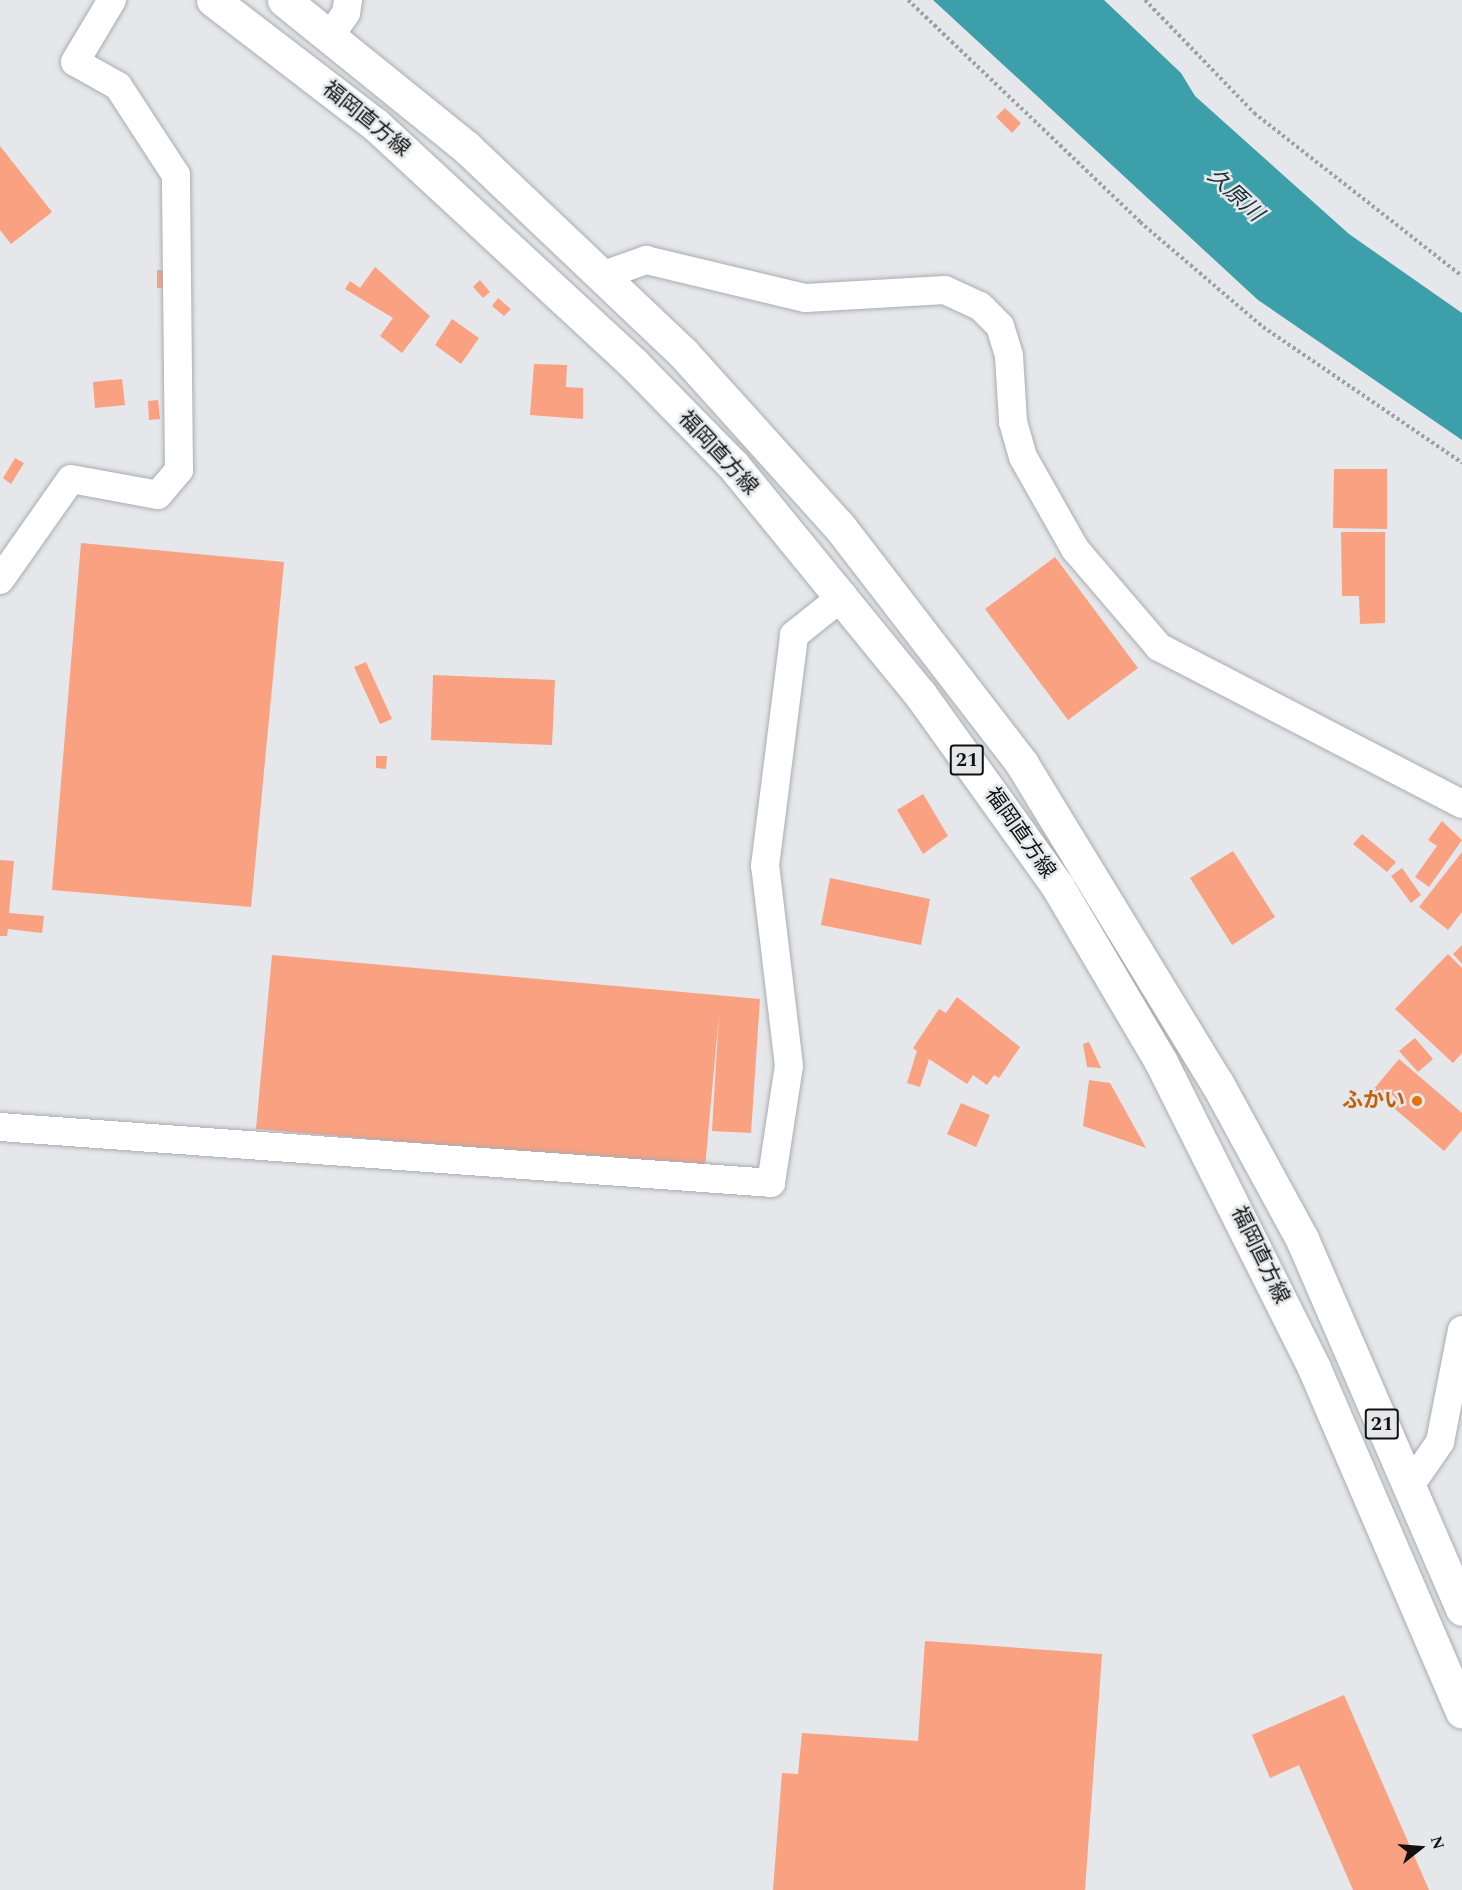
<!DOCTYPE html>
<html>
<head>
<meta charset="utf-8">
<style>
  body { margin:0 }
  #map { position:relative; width:1462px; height:1890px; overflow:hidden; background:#e6e7eb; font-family:Spectral,"Noto Sans JP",serif }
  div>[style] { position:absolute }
  .water>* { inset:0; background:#3d9fa9 }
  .building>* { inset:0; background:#f9a181 }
  .path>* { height:4px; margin-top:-2px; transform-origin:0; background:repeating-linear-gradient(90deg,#9fa0a3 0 3px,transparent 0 6px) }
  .roads { filter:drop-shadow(0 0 2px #abacb0) drop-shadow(0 0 2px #abacb0) }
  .minor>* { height:28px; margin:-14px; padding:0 14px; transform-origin:14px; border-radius:14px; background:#fff }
  .primary>* { height:33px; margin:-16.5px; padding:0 16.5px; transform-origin:16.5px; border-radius:16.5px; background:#fff }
  .dots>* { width:16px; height:16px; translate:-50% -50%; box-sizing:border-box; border:3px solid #e6e7eb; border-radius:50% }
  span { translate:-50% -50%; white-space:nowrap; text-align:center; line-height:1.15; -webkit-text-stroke:5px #e6e7eb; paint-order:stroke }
  .shield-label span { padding:2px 4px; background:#e6e7eb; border:2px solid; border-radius:4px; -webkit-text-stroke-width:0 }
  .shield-label { font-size:20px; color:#111112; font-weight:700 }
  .street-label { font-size:21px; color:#111112 }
  .food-label { font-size:21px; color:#c56008; font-weight:700 }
  .right { translate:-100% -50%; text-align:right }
  .water-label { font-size:22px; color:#193032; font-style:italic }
  .north { position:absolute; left:1390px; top:1818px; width:60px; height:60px; -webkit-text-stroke:4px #e6e7eb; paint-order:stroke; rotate:73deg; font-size:16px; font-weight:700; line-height:24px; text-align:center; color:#111112 }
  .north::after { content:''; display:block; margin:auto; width:21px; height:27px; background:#111112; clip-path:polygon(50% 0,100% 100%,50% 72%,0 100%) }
</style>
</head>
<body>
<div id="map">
  <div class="water">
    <i style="clip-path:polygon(933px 0,1104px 0,1181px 73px,1195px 96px,1349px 234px,1462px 313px,1462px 440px,1258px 300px)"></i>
  </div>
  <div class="building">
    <i style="clip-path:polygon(1005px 108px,1021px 123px,1012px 133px,996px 117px)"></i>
    <i style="clip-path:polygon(0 146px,52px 212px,11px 244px,0 230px)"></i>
    <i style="clip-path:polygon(375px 267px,430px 316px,402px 353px,380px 336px,393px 318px,345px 289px,350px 281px,360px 288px)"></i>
    <i style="clip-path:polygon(157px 270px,167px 270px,168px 287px,157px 288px)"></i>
    <i style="clip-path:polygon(480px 280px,490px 292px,483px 298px,473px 287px)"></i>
    <i style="clip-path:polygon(498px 298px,511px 309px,504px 316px,492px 306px)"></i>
    <i style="clip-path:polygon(452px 319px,479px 338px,461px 364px,435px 345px)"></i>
    <i style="clip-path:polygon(534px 364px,567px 365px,566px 387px,583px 388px,583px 419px,530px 415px)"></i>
    <i style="clip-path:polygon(122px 379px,125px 405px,95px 408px,93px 382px)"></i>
    <i style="clip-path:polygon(158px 400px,160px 419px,149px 420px,148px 401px)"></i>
    <i style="clip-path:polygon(15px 458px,24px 463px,11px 484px,3px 478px)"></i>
    <i style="clip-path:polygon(1334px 469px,1387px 469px,1387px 529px,1333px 528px)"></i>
    <i style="clip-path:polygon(1341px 532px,1385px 532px,1385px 623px,1360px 624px,1359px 596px,1342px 596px)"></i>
    <i style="clip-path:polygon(81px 543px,284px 562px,251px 907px,52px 890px)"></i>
    <i style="clip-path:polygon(1055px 557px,1138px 668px,1068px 720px,985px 609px)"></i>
    <i style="clip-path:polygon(366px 662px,392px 719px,380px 724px,354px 667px)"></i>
    <i style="clip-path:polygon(433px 675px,555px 680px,552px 745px,431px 740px)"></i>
    <i style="clip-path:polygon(376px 756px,387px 756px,386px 769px,376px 768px)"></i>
    <i style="clip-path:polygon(923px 794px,948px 836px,923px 854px,897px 810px)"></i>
    <i style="clip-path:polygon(1442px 821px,1462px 840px,1429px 887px,1415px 877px,1437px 846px,1428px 840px)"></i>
    <i style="clip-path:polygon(1362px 834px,1396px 862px,1387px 872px,1353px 844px)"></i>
    <i style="clip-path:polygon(1233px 851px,1275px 917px,1232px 945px,1190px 878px)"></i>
    <i style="clip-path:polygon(1462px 852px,1462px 912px,1448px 930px,1419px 907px)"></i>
    <i style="clip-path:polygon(0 860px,14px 861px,9px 913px,44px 916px,42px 933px,8px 929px,7px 936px,0 936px)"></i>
    <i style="clip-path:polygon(1402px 868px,1421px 895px,1411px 903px,1391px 876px)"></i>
    <i style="clip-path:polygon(830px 878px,930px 899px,921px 945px,821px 925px)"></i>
    <i style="clip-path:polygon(1462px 945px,1462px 964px,1453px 954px)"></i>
    <i style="clip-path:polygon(1448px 954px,1462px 968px,1462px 1053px,1453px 1063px,1395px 1009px)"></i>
    <i style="clip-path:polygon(272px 955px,760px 999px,751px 1133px,712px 1131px,719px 1014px,705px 1168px,256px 1129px)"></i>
    <i style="clip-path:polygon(957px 997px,1020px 1047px,999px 1078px,994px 1075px,987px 1085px,973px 1075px,967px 1084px,929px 1059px,920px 1087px,907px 1083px,917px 1051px,913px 1048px,939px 1009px,946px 1013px)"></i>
    <i style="clip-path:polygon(1415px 1038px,1433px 1059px,1418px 1072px,1399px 1051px)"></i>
    <i style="clip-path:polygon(1089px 1042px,1101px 1068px,1087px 1067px,1083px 1044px)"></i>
    <i style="clip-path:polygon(1399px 1059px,1462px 1113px,1462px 1130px,1444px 1151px,1373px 1090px)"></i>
    <i style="clip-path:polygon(1089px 1080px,1110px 1083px,1146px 1148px,1083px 1126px)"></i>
    <i style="clip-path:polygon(961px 1103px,990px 1115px,976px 1147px,947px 1134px)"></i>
    <i style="clip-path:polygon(925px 1641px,1102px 1654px,1085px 1890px,773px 1890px,782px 1773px,798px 1774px,802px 1733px,918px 1741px)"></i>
    <i style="clip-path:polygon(1344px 1695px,1429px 1890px,1353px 1890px,1299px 1765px,1270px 1778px,1252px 1735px)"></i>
  </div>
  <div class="path">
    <i style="left:908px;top:0;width:321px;rotate:43.7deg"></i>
    <i style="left:1140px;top:222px;width:162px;rotate:40.5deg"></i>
    <i style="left:1263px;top:327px;width:241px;rotate:34.3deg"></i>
    <i style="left:1145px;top:0;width:157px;rotate:46deg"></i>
    <i style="left:1254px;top:113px;width:264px;rotate:38.1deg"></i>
  </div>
  <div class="roads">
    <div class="minor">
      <i style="left:331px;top:35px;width:27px;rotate:-56deg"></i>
      <i style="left:346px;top:13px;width:13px;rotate:-81deg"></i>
      <i style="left:604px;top:275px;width:45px;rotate:-19.7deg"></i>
      <i style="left:646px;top:260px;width:164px;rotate:13.4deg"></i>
      <i style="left:806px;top:298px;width:139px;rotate:-3.3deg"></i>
      <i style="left:945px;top:290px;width:38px;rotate:25deg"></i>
      <i style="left:980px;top:306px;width:28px;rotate:45deg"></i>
      <i style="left:1000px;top:326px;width:31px;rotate:73deg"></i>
      <i style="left:1009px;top:356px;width:66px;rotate:86.5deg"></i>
      <i style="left:1013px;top:422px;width:36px;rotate:74deg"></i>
      <i style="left:1023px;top:457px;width:106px;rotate:60.5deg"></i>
      <i style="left:1075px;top:549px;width:129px;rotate:49.4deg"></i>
      <i style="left:1159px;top:647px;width:341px;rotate:27.4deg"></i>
      <i style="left:0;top:580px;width:123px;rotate:-54.9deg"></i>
      <i style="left:71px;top:479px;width:88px;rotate:10.4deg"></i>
      <i style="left:158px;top:495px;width:33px;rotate:-50deg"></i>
      <i style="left:179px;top:470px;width:295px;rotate:-90.6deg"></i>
      <i style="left:176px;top:175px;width:106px;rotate:-123.1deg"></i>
      <i style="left:118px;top:86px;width:49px;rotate:-150.8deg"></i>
      <i style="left:75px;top:62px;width:72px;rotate:-59.2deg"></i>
      <i style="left:0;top:1127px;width:773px;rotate:4.15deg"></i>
      <i style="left:771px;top:1183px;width:118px;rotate:-81.3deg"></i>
      <i style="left:789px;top:1066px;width:201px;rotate:-96.8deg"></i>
      <i style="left:765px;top:866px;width:233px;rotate:-82.8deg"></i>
      <i style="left:794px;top:635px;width:63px;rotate:-38.5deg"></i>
      <i style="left:1409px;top:1487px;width:55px;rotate:-55.4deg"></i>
      <i style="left:1440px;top:1442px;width:114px;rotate:-78.9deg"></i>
    </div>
    <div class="primary">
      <i style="left:213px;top:0;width:205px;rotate:37.5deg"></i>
      <i style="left:376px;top:125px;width:352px;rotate:42.8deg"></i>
      <i style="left:634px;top:364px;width:141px;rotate:45.6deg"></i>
      <i style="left:733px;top:465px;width:296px;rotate:50.8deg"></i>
      <i style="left:920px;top:694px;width:237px;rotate:54.4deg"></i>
      <i style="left:1058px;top:887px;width:203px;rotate:59.5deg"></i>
      <i style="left:1161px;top:1062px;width:342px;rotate:63.4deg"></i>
      <i style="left:1314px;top:1368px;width:374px;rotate:66.7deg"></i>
      <i style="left:284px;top:0;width:234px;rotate:38.9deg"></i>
      <i style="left:466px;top:147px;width:299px;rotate:43.5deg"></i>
      <i style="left:683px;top:353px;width:233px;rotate:48deg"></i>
      <i style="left:839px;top:526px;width:300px;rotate:52.4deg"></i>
      <i style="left:1022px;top:764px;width:374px;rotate:58.6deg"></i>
      <i style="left:1217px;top:1083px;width:178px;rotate:61.4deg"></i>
      <i style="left:1302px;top:1239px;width:403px;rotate:66.6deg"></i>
    </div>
  </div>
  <div class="dots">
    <i style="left:1417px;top:1101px;background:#e8710a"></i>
  </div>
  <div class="shield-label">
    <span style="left:967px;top:760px">21</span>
    <span style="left:1382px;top:1424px">21</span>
  </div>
  <div class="street-label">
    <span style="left:366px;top:119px;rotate:39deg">福岡直方線</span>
    <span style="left:718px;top:453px;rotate:47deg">福岡直方線</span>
    <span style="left:1020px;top:833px;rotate:55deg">福岡直方線</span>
    <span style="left:1260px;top:1255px;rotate:64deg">福岡直方線</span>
  </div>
  <div class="food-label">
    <span class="right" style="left:1405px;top:1101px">ふかい</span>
  </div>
  <div class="water-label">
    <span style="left:1235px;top:195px;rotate:43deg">久原川</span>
  </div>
  <div class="north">N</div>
</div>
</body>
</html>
